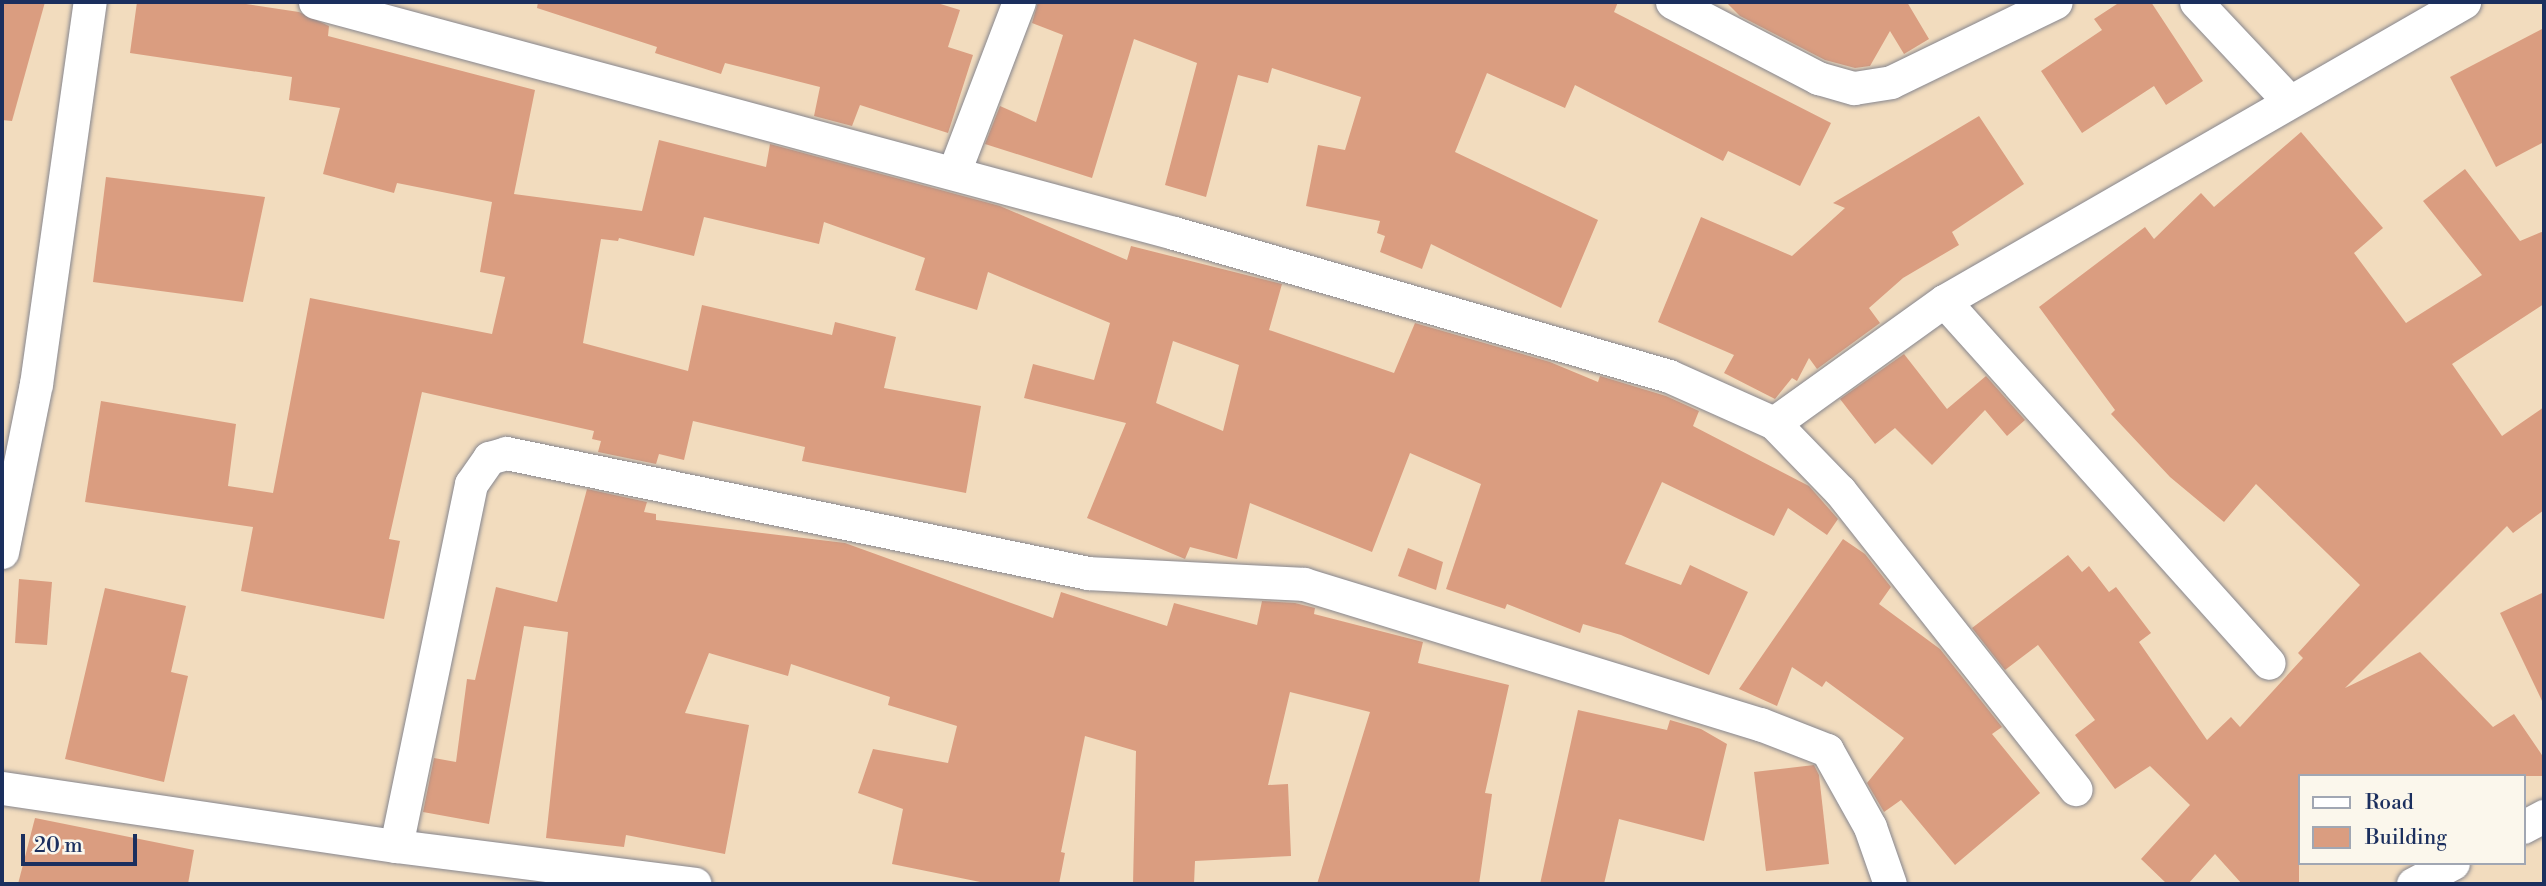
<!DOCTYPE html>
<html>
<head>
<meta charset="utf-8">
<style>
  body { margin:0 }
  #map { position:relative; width:2546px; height:886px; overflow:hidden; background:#f2dcbe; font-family:"Libre Bodoni",serif }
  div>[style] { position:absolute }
  .building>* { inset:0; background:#da9d80 }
  .roads { filter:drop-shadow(0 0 2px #86868e) drop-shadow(0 0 2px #86868e) }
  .minor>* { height:33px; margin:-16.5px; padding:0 16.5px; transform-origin:16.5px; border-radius:16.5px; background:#fff }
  span { translate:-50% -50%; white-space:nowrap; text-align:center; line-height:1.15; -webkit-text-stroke:5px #fbf7ec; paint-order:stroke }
  .frame { position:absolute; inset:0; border:4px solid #1b2f5e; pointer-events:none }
  .legend { position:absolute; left:2298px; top:774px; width:228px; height:91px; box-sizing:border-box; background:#fbf7ec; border:2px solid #a1a7b3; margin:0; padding:9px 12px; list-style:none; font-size:21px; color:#1b2f5e }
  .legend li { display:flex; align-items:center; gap:14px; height:35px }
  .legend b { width:35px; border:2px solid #a1a7b3 }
  .scale { position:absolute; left:21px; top:834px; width:116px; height:32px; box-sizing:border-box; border:4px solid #1b2f5e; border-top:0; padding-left:9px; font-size:21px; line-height:24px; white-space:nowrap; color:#1b2f5e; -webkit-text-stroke:5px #fbf7ec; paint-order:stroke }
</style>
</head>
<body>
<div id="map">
  <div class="building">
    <i style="clip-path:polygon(2px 2px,45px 2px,12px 121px,2px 120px)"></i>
    <i style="clip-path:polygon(evenodd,137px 2px,233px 2px,299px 12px,329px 26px,328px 36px,535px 90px,514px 194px,642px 211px,659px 140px,766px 167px,770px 144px,1000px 206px,1127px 260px,1131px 246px,1282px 284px,1269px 330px,1394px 373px,1415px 323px,1550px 362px,1598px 382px,1600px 376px,1666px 396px,1699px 411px,1693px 426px,1809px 486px,1838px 519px,1827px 535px,1788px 508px,1774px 536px,1662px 482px,1625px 564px,1681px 585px,1690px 565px,1748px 592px,1709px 675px,1621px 635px,1583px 624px,1580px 633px,1507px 604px,1505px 609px,1446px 589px,1481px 484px,1410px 453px,1372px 552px,1250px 503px,1237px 559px,1190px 547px,1185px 559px,1087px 518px,1126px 423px,1024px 398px,1033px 364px,1094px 380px,1110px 323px,988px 272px,977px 310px,915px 290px,925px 258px,824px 222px,819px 244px,704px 217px,694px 256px,619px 238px,618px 241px,601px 239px,583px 343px,688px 371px,702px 305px,832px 335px,835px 322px,896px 337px,884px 388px,981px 406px,966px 493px,802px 461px,805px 447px,693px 421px,684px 460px,659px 454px,656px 464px,598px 452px,601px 441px,592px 439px,594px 431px,422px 392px,389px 539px,400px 541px,384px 619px,241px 591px,253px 527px,85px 502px,101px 401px,236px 424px,228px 486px,273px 493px,310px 298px,492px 334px,505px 277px,480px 272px,492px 202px,397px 183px,394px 193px,323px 174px,340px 108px,289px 100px,292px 77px,130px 53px,137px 2px,1173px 341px,1239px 365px,1223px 431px,1156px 403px,1173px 341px)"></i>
    <i style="clip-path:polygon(538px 2px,934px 2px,960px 10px,948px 47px,973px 55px,948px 133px,860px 105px,852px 126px,814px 116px,820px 87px,725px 63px,721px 74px,655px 53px,657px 47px,537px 8px)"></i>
    <i style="clip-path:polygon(1038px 2px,1618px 2px,1614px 12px,1831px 123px,1800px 186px,1728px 151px,1723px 161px,1575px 85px,1565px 108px,1487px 73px,1455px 152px,1598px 220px,1561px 308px,1431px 244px,1422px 269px,1380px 252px,1385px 236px,1377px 233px,1380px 221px,1306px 206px,1318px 145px,1345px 150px,1361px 97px,1272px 68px,1268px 83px,1238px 75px,1206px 197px,1165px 185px,1197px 63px,1134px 39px,1092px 178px,985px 144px,1000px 106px,1036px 122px,1063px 35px,1032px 23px)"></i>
    <i style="clip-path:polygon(1726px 2px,1907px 2px,1929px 39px,1904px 54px,1890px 31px,1870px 66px,1855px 68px,1825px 60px,1740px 16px)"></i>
    <i style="clip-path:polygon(2120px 2px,2151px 2px,2203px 81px,2166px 105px,2154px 86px,2082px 133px,2041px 71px,2102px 30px,2094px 19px)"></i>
    <i style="clip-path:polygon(2544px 28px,2544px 142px,2496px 167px,2450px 77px)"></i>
    <i style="clip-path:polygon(1979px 116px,2024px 184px,1952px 232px,1959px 245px,1903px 278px,1869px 308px,1880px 323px,1817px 369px,1809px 358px,1797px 381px,1792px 378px,1775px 399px,1724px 373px,1734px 355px,1658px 322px,1701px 217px,1792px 256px,1845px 208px,1833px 203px)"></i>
    <i style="clip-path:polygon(2301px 132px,2383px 228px,2354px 253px,2406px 323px,2482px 275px,2423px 201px,2465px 169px,2520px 241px,2544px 231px,2544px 304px,2452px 364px,2502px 436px,2544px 407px,2544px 510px,2513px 533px,2507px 526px,2345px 688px,2420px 652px,2493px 727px,2514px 714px,2544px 758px,2544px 776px,2299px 776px,2299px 884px,2242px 884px,2215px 854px,2188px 884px,2167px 884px,2141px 859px,2190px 805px,2150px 766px,2115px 789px,2075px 735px,2095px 720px,2038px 645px,2005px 670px,1972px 628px,2068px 555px,2082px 572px,2089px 566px,2109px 592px,2116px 587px,2151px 633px,2139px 642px,2207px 740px,2231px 717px,2240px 727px,2303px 658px,2298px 653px,2360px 585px,2256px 484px,2224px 522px,2170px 477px,2111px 414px,2115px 410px,2039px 307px,2145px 227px,2154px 239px,2201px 193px,2214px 207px)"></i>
    <i style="clip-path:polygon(106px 177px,265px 197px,243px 302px,93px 282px)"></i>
    <i style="clip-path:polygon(1904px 354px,1947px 409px,1986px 376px,2025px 420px,2007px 436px,1985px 410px,1932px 465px,1895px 428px,1875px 444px,1840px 399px)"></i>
    <i style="clip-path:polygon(587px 489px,647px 502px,644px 512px,656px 514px,656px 520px,845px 543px,1053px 618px,1061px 592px,1167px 626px,1174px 603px,1257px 625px,1262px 601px,1295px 603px,1315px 608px,1314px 614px,1423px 642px,1418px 663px,1509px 685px,1485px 793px,1492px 794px,1479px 884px,1317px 884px,1370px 712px,1290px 692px,1268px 785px,1288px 784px,1291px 856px,1195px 861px,1194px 884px,1133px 884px,1136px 751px,1085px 736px,1061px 852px,1065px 853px,1059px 884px,990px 884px,892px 864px,903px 809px,858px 793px,873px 749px,948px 763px,957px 726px,888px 705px,890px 697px,791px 664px,788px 676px,709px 653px,685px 713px,749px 725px,725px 854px,626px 835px,624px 847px,546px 838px,568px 632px,524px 626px,489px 824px,423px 812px,434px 758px,456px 762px,467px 679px,475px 680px,496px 587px,557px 602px)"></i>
    <i style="clip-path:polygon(1843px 539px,1865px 554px,1891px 587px,1879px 604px,1940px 649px,2002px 727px,1992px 734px,2040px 793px,1955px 865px,1901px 800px,1884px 812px,1867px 783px,1904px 738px,1826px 681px,1822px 687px,1792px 667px,1777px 706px,1739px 689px)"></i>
    <i style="clip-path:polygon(1408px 548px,1443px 562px,1436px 590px,1398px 576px)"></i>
    <i style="clip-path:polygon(19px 579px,52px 582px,47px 645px,15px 643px)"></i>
    <i style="clip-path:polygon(105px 588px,186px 606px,171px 672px,188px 676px,164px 782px,65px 759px)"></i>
    <i style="clip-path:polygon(2544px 592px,2544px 705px,2500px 613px)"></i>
    <i style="clip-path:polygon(1578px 710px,1667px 730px,1670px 720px,1701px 729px,1727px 744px,1704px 841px,1619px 819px,1604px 884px,1540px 884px)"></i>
    <i style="clip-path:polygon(1814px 765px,1819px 775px,1829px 864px,1766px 871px,1754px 772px)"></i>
    <i style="clip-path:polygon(35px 818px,194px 850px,188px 884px,18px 884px)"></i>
  </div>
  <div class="roads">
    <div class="minor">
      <i style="left:315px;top:2px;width:890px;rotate:15.05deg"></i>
      <i style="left:1174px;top:233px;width:515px;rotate:16.11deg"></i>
      <i style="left:1669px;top:376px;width:115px;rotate:24.1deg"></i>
      <i style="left:1774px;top:423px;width:95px;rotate:45.9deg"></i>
      <i style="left:1840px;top:491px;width:380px;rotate:51.7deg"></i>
      <i style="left:1672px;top:2px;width:165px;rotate:27.5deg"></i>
      <i style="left:1818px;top:78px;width:37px;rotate:16deg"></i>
      <i style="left:1854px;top:88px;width:37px;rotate:-9deg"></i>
      <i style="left:1891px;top:82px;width:183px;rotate:-25.9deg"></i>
      <i style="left:2196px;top:2px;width:136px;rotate:46.8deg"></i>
      <i style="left:954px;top:172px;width:182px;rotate:-69.1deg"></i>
      <i style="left:1944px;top:301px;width:486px;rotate:48.1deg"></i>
      <i style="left:1774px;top:423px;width:209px;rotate:-35.7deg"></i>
      <i style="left:1944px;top:301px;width:600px;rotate:-29.9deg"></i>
      <i style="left:2px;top:552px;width:171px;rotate:-78.6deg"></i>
      <i style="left:36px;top:384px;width:386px;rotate:-82deg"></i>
      <i style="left:2px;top:788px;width:398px;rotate:8.4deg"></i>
      <i style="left:396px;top:846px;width:301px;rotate:7.2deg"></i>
      <i style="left:2523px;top:827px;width:24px;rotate:-28deg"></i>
      <i style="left:396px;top:846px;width:370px;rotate:-78.3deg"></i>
      <i style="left:471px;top:484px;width:32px;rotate:-55deg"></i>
      <i style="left:489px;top:458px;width:18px;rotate:-16deg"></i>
      <i style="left:506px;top:453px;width:594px;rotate:11.65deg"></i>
      <i style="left:1088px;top:573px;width:216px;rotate:2.9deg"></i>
      <i style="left:1304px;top:584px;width:477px;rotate:17.1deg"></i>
      <i style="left:1760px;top:724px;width:72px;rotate:21.2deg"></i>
      <i style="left:1827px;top:750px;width:88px;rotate:60.8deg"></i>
      <i style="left:1870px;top:827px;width:60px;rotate:70.7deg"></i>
      <i style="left:2413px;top:884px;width:45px;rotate:-27.7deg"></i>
    </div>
  </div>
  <div class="frame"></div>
  <ul class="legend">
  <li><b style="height:9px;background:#fff"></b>Road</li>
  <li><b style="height:19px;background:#da9d80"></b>Building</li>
  </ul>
  <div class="scale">20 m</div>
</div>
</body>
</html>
